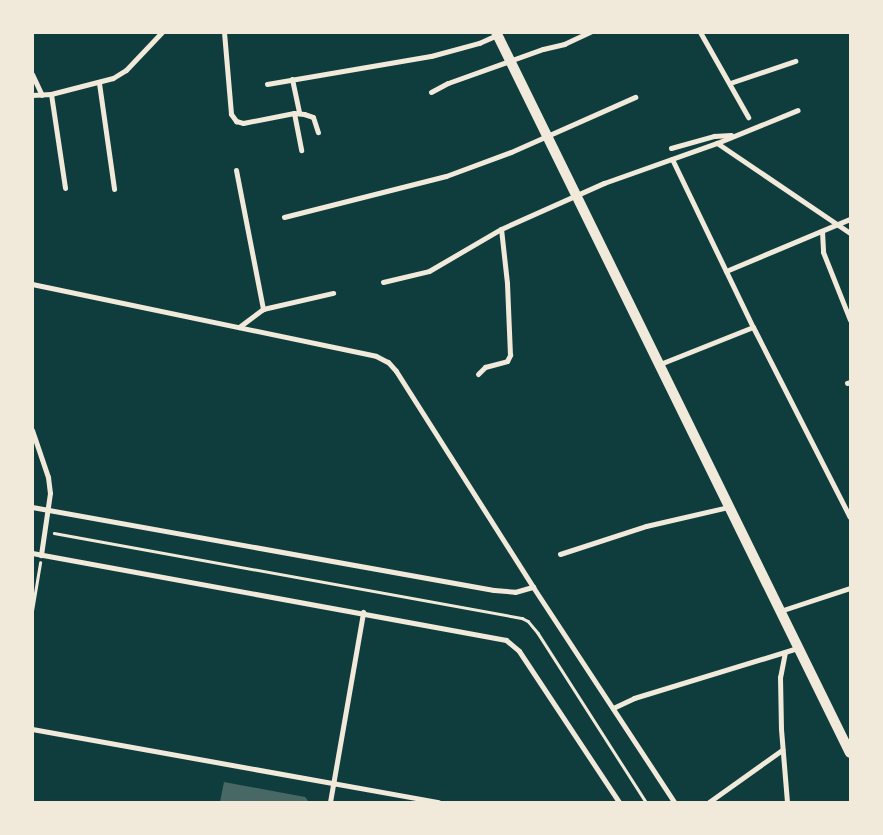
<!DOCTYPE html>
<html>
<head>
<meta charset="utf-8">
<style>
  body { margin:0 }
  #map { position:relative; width:883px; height:835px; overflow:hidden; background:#0f3d3e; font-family:Rubik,sans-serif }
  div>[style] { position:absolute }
  .building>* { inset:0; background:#486865 }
  .path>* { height:2.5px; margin:-1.25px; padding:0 1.25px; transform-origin:1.25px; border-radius:1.25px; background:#f1e9da }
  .minor>* { height:5px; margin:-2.5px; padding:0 2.5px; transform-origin:2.5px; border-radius:2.5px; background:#f1e9da }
  .secondary>* { height:10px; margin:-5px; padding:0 5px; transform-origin:5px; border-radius:5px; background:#f1e9da }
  span { translate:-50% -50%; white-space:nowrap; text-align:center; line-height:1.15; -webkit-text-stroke:4px #f1e9da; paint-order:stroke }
  .frame { position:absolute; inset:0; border:34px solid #f1e9da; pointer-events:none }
</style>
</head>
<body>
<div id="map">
  <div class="building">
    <i style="clip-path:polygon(224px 782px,305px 797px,309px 802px,220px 802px)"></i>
  </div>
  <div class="path">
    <i style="left:54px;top:533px;width:476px;rotate:10.3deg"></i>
    <i style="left:522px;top:618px;width:7px;rotate:27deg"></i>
    <i style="left:528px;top:621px;width:16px;rotate:50deg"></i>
    <i style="left:538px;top:633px;width:201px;rotate:57.4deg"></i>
    <i style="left:32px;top:611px;width:49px;rotate:-80.5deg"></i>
  </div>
  <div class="minor">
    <i style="left:224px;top:32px;width:82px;rotate:85.1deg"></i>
    <i style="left:231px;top:114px;width:9px;rotate:54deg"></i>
    <i style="left:236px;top:121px;width:7px;rotate:16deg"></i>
    <i style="left:243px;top:123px;width:52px;rotate:-11.1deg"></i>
    <i style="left:294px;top:113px;width:10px;rotate:6deg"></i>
    <i style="left:304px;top:114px;width:9px;rotate:18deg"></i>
    <i style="left:313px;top:117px;width:16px;rotate:72deg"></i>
    <i style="left:700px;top:32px;width:98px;rotate:60.5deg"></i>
    <i style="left:32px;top:74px;width:23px;rotate:65deg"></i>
    <i style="left:292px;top:79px;width:35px;rotate:78deg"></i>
    <i style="left:99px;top:83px;width:107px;rotate:81.9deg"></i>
    <i style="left:730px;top:83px;width:69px;rotate:-18.7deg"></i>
    <i style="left:267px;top:84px;width:166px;rotate:-9.7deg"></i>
    <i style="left:431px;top:56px;width:50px;rotate:-15.2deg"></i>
    <i style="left:479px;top:43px;width:20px;rotate:-24deg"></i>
    <i style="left:431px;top:92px;width:19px;rotate:-28deg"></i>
    <i style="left:448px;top:83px;width:101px;rotate:-19.7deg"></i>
    <i style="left:543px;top:49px;width:22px;rotate:-13deg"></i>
    <i style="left:564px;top:44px;width:29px;rotate:-25deg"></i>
    <i style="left:51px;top:94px;width:95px;rotate:81.5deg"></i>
    <i style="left:32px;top:95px;width:19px;rotate:-3deg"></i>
    <i style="left:51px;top:94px;width:64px;rotate:-14.5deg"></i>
    <i style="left:113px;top:78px;width:15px;rotate:-32deg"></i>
    <i style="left:126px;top:70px;width:52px;rotate:-46.5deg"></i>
    <i style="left:294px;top:113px;width:38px;rotate:79deg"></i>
    <i style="left:717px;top:143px;width:161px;rotate:34.1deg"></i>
    <i style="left:671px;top:148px;width:45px;rotate:-15.6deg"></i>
    <i style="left:714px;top:136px;width:17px;rotate:-3deg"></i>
    <i style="left:672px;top:159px;width:187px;rotate:64.3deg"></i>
    <i style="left:753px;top:327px;width:213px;rotate:63deg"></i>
    <i style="left:236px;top:170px;width:142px;rotate:79deg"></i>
    <i style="left:263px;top:309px;width:30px;rotate:143deg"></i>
    <i style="left:284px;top:217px;width:167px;rotate:-14.2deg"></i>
    <i style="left:446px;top:176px;width:69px;rotate:-20.3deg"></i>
    <i style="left:511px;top:152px;width:136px;rotate:-23.9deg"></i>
    <i style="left:822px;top:231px;width:21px;rotate:87deg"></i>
    <i style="left:823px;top:252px;width:73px;rotate:68.3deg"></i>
    <i style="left:726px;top:271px;width:134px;rotate:-22.8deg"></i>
    <i style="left:383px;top:282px;width:47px;rotate:-13.4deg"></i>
    <i style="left:429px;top:271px;width:83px;rotate:-30.3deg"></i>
    <i style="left:501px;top:229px;width:113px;rotate:-24.1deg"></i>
    <i style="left:604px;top:183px;width:120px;rotate:-19.5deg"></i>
    <i style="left:717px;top:143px;width:87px;rotate:-22.2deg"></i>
    <i style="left:32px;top:284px;width:351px;rotate:11.8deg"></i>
    <i style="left:376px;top:356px;width:13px;rotate:27deg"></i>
    <i style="left:388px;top:362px;width:12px;rotate:48deg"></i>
    <i style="left:396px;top:371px;width:256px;rotate:57.6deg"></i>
    <i style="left:533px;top:587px;width:257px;rotate:56.7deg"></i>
    <i style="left:263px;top:309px;width:72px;rotate:-12.9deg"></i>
    <i style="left:660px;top:364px;width:100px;rotate:-21.7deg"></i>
    <i style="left:478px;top:374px;width:10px;rotate:-45deg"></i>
    <i style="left:485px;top:367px;width:23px;rotate:-15deg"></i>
    <i style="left:507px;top:361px;width:7px;rotate:-63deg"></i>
    <i style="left:510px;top:355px;width:72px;rotate:-92.4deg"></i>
    <i style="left:507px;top:283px;width:54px;rotate:-96.3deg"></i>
    <i style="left:847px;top:383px;width:3px;rotate:-18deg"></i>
    <i style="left:32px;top:430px;width:50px;rotate:71.2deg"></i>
    <i style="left:48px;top:477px;width:16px;rotate:83deg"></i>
    <i style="left:50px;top:493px;width:63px;rotate:98.3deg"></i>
    <i style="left:32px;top:507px;width:469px;rotate:10.2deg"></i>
    <i style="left:494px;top:590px;width:21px;rotate:5deg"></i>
    <i style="left:515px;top:592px;width:19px;rotate:-16deg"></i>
    <i style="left:32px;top:553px;width:482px;rotate:10.4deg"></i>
    <i style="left:506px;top:640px;width:17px;rotate:40deg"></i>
    <i style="left:519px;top:651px;width:181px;rotate:56.5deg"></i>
    <i style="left:560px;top:554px;width:90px;rotate:-18deg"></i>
    <i style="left:646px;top:526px;width:84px;rotate:-13deg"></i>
    <i style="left:780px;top:611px;width:74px;rotate:-18.2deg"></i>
    <i style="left:785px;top:652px;width:25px;rotate:101deg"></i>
    <i style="left:780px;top:677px;width:52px;rotate:88.9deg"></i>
    <i style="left:781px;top:729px;width:73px;rotate:85.3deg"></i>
    <i style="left:613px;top:708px;width:23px;rotate:-25deg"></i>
    <i style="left:634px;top:698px;width:171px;rotate:-17deg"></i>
    <i style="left:32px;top:729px;width:413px;rotate:10.2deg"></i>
    <i style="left:330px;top:802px;width:193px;rotate:-80.1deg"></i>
    <i style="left:709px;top:802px;width:90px;rotate:-35.5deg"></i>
  </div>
  <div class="secondary">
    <i style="left:496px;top:32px;width:803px;rotate:63.85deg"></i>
  </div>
  <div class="frame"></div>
</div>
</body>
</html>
